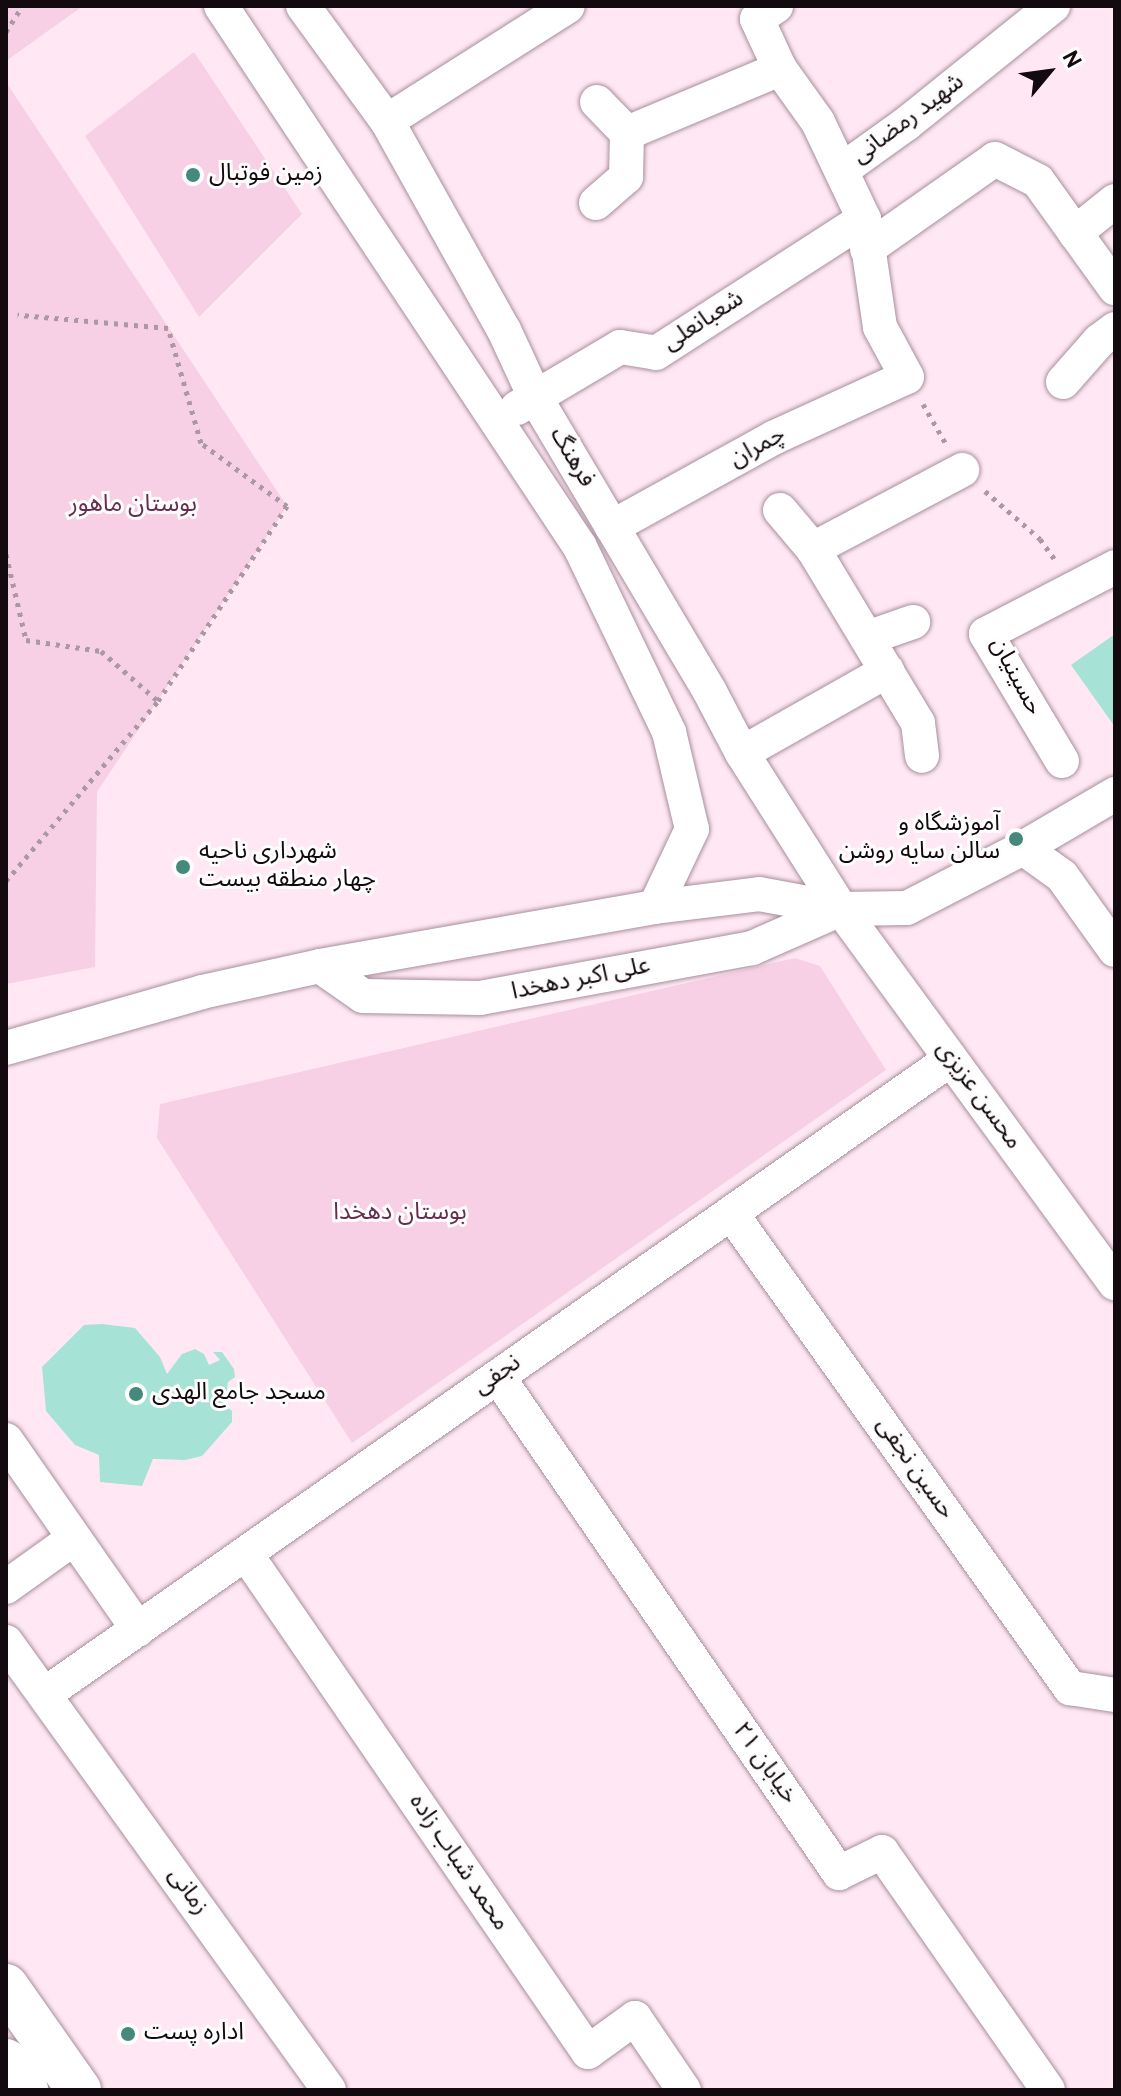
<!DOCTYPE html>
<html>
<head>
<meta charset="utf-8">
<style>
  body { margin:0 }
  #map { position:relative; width:1121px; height:2096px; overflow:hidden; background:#ffe8f4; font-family:Overpass,"Noto Sans Arabic",sans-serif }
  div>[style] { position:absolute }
  .green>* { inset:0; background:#f8d0e6 }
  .building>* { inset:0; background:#a7e2d6 }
  .path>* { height:5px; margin-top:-2.5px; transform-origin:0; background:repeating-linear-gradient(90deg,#aa98a2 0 4px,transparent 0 10px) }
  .roads { filter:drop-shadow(0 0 2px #a88f9d) drop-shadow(0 0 2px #a88f9d) }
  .minor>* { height:34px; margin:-17px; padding:0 17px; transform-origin:17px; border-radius:17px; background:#fff }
  .major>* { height:44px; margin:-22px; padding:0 22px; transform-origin:22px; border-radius:22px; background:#fff }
  .dots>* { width:22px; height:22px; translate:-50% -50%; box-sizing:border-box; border:4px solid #fdfdfd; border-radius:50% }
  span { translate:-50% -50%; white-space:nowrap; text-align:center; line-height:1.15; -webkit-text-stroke:6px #fdfdfd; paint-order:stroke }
  .street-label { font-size:24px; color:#130a0f }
  .poi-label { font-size:24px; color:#130a0f }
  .left { translate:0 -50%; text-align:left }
  .right { translate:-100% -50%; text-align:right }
  .park-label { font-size:24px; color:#662d50 }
  .frame { position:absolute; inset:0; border:8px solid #130a0f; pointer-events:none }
  .north { position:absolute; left:1009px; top:32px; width:80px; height:80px; -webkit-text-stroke:6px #fdfdfd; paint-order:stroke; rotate:61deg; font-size:22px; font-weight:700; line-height:32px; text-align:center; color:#130a0f }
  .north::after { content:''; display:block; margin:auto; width:28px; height:36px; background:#130a0f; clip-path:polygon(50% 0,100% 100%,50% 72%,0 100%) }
</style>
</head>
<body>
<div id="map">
  <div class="green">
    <i style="clip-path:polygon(6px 6px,83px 6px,6px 61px)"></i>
    <i style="clip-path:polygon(194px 52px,302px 214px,199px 317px,85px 136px)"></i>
    <i style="clip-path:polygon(6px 82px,287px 506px,97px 792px,95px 967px,6px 984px)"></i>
    <i style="clip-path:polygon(795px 958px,820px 966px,886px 1070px,352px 1443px,157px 1138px,160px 1104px)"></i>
  </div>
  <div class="building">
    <i style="clip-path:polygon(1115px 634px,1115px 727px,1071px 665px)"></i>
    <i style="clip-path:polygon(102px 1324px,135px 1328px,160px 1357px,167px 1374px,182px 1354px,195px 1349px,204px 1354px,209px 1365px,220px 1360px,213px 1352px,222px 1352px,234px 1369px,235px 1377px,228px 1382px,225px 1405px,232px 1411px,232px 1422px,202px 1456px,185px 1460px,153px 1459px,142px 1486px,100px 1482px,99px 1455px,75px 1445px,46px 1411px,42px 1367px,84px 1325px)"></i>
  </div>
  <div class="path">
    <i style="left:6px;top:32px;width:31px;rotate:-58deg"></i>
    <i style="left:923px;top:404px;width:46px;rotate:60.1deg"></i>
    <i style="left:985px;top:491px;width:73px;rotate:41.1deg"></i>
    <i style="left:1040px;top:539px;width:29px;rotate:54deg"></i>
    <i style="left:6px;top:554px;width:88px;rotate:76.9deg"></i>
    <i style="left:26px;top:640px;width:76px;rotate:8.3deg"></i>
    <i style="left:101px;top:651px;width:76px;rotate:41.3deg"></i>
    <i style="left:6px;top:881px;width:236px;rotate:-49.8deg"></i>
    <i style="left:158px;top:701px;width:234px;rotate:-56.5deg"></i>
    <i style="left:287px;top:506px;width:107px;rotate:-143.8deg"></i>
    <i style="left:201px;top:443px;width:120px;rotate:-106deg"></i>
    <i style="left:168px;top:328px;width:151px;rotate:-175deg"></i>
  </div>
  <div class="roads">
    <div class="minor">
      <i style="left:221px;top:6px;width:649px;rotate:56.43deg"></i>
      <i style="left:580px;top:547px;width:205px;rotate:64.3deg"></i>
      <i style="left:669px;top:732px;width:100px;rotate:76.7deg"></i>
      <i style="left:692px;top:829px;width:86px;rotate:115.4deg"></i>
      <i style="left:303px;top:6px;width:142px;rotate:53.9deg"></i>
      <i style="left:387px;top:121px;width:240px;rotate:60.8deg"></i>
      <i style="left:504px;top:330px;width:74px;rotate:65.2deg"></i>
      <i style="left:535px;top:397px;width:341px;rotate:59.3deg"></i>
      <i style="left:709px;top:690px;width:71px;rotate:62.4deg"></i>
      <i style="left:742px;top:753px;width:185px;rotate:57.6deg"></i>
      <i style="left:841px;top:909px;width:464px;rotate:53.8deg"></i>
      <i style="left:597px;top:102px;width:43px;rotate:45.9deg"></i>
      <i style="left:387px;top:121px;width:214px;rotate:-32.4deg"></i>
      <i style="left:842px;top:170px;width:79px;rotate:-35.7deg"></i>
      <i style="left:906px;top:124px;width:189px;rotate:-38.8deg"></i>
      <i style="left:596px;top:203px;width:40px;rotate:-41deg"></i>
      <i style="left:626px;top:177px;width:44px;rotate:-88.7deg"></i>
      <i style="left:627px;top:133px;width:166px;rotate:-22.7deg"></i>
      <i style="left:1075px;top:233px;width:51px;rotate:-38.7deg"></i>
      <i style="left:867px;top:249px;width:156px;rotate:-35.1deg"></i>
      <i style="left:995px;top:159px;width:48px;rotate:27.1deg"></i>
      <i style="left:1038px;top:181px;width:132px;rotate:54.3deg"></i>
      <i style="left:1063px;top:382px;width:55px;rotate:-48.7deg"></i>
      <i style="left:1099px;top:341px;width:20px;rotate:-37deg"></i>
      <i style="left:517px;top:408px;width:120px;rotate:-30.6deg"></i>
      <i style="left:620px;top:347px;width:36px;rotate:9deg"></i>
      <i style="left:656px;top:353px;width:247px;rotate:-32.8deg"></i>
      <i style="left:780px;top:510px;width:51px;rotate:49.8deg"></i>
      <i style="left:813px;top:549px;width:203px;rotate:58.9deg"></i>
      <i style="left:918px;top:723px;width:33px;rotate:83deg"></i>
      <i style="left:612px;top:527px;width:184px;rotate:-28.9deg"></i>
      <i style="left:773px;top:438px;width:147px;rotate:-24.5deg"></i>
      <i style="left:907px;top:377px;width:57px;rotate:-118.4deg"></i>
      <i style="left:880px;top:327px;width:109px;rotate:-98.4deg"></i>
      <i style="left:864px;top:219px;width:107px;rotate:-115.4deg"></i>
      <i style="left:818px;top:122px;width:65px;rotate:-125.6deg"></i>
      <i style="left:780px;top:69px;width:55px;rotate:-114.7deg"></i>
      <i style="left:757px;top:19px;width:23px;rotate:-34deg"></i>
      <i style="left:813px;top:549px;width:169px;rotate:-27.9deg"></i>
      <i style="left:867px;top:638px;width:49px;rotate:-19.2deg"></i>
      <i style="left:742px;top:753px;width:167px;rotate:-29.5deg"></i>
      <i style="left:1062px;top:761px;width:148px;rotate:-120.9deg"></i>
      <i style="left:986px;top:634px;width:145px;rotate:-27.4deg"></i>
      <i style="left:1023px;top:848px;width:48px;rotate:35.7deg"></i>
      <i style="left:1062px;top:876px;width:91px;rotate:54.4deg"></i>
      <i style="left:320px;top:966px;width:52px;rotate:34.9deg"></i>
      <i style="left:363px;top:996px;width:117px;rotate:1deg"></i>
      <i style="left:480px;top:998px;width:277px;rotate:-10.4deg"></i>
      <i style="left:752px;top:948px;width:97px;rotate:-23.7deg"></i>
      <i style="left:6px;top:1048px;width:204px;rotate:-15.9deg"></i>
      <i style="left:202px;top:992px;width:121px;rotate:-12.4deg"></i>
      <i style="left:320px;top:966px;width:340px;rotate:-10deg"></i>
      <i style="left:655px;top:907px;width:105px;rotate:-7.1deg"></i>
      <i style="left:759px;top:894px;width:83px;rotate:10.4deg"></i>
      <i style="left:841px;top:909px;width:66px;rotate:-0.9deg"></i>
      <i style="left:907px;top:908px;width:131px;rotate:-27.3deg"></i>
      <i style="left:1023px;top:848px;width:107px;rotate:-30.4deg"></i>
      <i style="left:731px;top:1213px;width:584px;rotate:54.49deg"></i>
      <i style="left:1070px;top:1688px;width:46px;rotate:8.8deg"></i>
      <i style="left:498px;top:1377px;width:602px;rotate:55.49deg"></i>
      <i style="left:839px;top:1873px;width:48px;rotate:-26deg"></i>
      <i style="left:882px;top:1852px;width:290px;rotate:55.1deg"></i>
      <i style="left:6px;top:1440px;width:231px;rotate:55.1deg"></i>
      <i style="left:246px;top:1554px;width:604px;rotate:55.52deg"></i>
      <i style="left:588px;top:2052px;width:58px;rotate:-35.9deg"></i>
      <i style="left:635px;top:2018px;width:87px;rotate:55.8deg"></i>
      <i style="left:6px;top:1587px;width:82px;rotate:-35.6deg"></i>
      <i style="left:6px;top:1642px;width:552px;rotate:54.21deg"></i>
      <i style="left:45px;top:1694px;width:1106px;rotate:-35.03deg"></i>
    </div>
    <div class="major">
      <i style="left:6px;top:1986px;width:127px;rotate:54.9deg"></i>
      <i style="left:6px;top:2061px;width:35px;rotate:55deg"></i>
    </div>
  </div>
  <div class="dots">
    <i style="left:193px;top:175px;background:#45897c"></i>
    <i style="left:1016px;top:839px;background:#45897c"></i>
    <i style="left:183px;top:867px;background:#45897c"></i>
    <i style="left:136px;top:1394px;background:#45897c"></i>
    <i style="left:128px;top:2034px;background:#45897c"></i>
  </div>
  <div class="street-label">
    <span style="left:909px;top:120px;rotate:-37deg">شهید رمضانی</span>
    <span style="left:704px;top:322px;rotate:-33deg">شعبانعلی</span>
    <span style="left:758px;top:448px;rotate:-28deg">چمران</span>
    <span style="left:571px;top:458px;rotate:59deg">فرهنگ</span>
    <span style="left:1015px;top:677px;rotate:62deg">حسینیان</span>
    <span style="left:581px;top:980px;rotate:-11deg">علی اکبر دهخدا</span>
    <span style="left:978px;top:1096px;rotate:54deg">محسن عزیزی</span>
    <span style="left:498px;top:1376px;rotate:-35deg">نجفی</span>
    <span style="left:914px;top:1469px;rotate:55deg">حسین نجفی</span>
    <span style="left:764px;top:1764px;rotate:55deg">خیابان ۲۱</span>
    <span style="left:458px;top:1863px;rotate:56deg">محمد شباب زاده</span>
    <span style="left:187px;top:1892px;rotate:54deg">زمانی</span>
  </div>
  <div class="poi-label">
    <span class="left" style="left:209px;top:175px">زمین فوتبال</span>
    <span class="right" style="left:1000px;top:839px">آموزشگاه و<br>سالن سایه روشن</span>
    <span class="left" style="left:199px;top:867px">شهرداری ناحیه<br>چهار منطقه بیست</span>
    <span class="left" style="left:152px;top:1394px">مسجد جامع الهدی</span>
    <span class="left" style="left:144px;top:2034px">اداره پست</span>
  </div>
  <div class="park-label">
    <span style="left:133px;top:506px">بوستان ماهور</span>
    <span style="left:400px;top:1214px">بوستان دهخدا</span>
  </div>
  <div class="frame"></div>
  <div class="north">N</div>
</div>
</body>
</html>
